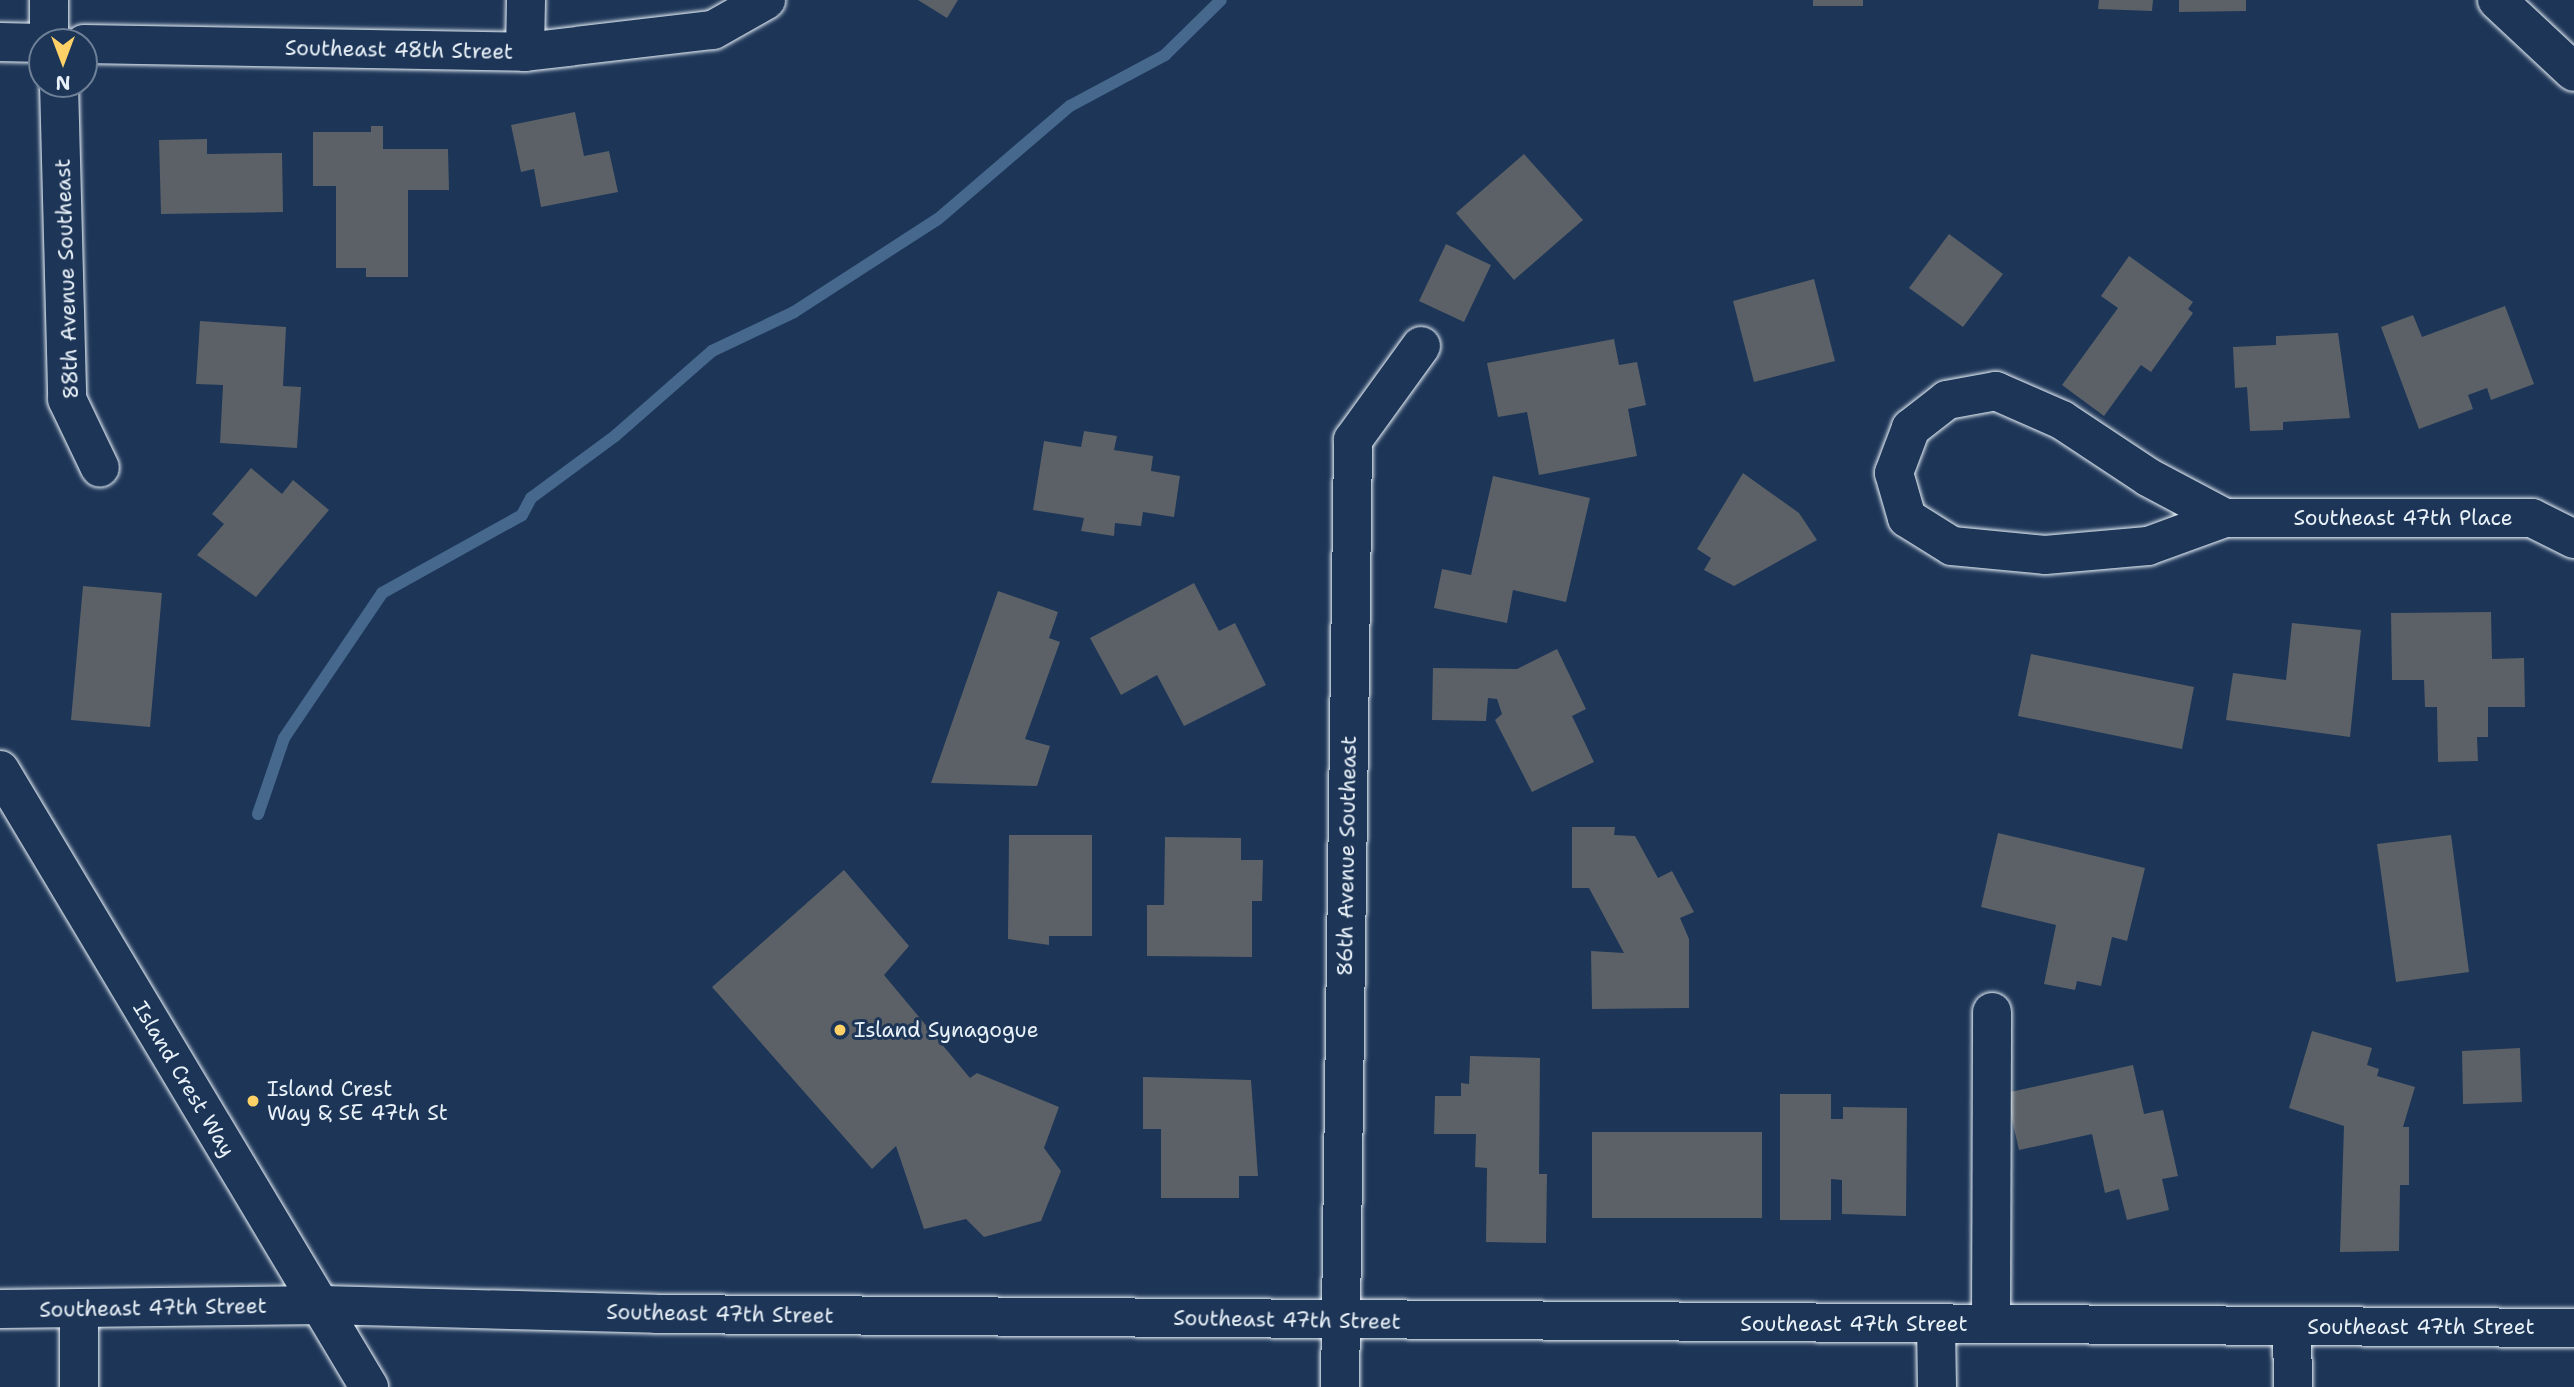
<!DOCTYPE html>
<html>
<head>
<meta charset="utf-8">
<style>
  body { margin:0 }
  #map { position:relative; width:2574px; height:1387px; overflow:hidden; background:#1d3557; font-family:"Shantell Sans",sans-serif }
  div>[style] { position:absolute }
  .stream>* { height:12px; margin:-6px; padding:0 6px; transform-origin:6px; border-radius:6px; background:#46688d }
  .building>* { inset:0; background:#5b6167 }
  .roads { filter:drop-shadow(0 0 2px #e8f1f8) drop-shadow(0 0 2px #e8f1f8) }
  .minor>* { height:38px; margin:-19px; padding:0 19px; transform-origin:19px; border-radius:19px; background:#1d3557 }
  .major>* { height:38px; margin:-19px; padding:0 19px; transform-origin:19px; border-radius:19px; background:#1d3557 }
  .dots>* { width:19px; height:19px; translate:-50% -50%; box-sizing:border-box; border:4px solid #1d3557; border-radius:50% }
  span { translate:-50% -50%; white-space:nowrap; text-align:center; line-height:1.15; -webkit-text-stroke:6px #1d3557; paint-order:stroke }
  .street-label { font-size:21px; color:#e8f1f8 }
  .poi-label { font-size:21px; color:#e8f1f8 }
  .left { translate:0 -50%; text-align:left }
  .north { position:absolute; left:28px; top:28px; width:70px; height:70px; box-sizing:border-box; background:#1d3557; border:2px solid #6e8097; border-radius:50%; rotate:180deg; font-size:19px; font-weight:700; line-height:28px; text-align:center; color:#e8f1f8 }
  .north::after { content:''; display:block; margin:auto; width:24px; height:32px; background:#ffd166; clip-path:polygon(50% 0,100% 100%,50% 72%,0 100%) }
</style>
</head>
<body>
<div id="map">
  <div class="stream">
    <i style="left:258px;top:814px;width:80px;rotate:-71.1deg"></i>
    <i style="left:284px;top:738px;width:175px;rotate:-55.9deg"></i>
    <i style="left:382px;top:593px;width:160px;rotate:-29.1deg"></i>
    <i style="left:522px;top:515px;width:19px;rotate:-62deg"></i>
    <i style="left:531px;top:498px;width:104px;rotate:-36.4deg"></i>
    <i style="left:615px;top:436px;width:129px;rotate:-41.2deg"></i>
    <i style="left:712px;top:351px;width:91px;rotate:-25.4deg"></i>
    <i style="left:794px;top:312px;width:171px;rotate:-32.9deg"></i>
    <i style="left:938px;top:219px;width:174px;rotate:-40.6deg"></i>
    <i style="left:1070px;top:106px;width:108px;rotate:-28.2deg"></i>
    <i style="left:1165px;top:55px;width:78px;rotate:-44.5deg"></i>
  </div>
  <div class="building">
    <i style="clip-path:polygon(918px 0,958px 0,947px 18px)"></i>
    <i style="clip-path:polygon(1813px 0,1863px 0,1863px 6px,1813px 6px)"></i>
    <i style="clip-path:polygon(2099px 0,2153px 0,2152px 11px,2098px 9px)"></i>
    <i style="clip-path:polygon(2179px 0,2246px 0,2246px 11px,2179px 12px)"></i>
    <i style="clip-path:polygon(575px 112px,584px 156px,609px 151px,618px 192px,541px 207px,534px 169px,521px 172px,511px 125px)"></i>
    <i style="clip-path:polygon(371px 126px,383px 126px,383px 149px,448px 149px,449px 190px,408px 190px,408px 277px,366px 277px,366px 268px,336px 268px,336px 186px,313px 186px,313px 132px,371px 132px)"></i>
    <i style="clip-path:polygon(207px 139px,207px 154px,282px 153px,283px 212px,161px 214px,159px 140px)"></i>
    <i style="clip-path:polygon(1524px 154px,1583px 220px,1514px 280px,1456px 213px)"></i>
    <i style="clip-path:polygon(1949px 234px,2003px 274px,1963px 327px,1909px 288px)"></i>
    <i style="clip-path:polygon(1446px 244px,1491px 265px,1464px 322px,1419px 301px)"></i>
    <i style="clip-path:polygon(2129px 256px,2193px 302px,2188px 309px,2193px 313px,2151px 372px,2141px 365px,2104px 416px,2062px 385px,2118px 308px,2101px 296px)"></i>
    <i style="clip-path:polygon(1814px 279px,1835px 361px,1754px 382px,1733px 301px)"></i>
    <i style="clip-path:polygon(2505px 306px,2534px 384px,2491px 400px,2487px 388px,2468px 395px,2473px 409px,2419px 429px,2381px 327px,2413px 315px,2422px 337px)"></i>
    <i style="clip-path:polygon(200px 321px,286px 327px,283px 386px,301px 387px,297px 448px,220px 443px,223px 385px,196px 384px)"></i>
    <i style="clip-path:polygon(2338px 333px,2350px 418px,2283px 422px,2283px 430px,2250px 431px,2247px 387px,2235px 388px,2233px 347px,2276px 345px,2276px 336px)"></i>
    <i style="clip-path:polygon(1614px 339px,1619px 365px,1637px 362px,1646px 405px,1628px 409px,1637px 456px,1539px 475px,1527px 412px,1498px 417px,1487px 363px)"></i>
    <i style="clip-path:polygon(1084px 431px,1117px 436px,1114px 450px,1153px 456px,1151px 471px,1180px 476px,1174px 517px,1143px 512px,1141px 526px,1115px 523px,1114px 536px,1081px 531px,1084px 518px,1033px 510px,1044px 441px,1081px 447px)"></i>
    <i style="clip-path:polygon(251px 468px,282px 494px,293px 480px,329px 510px,256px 597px,197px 555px,224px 524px,212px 514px)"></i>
    <i style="clip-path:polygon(1743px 473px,1799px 513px,1817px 540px,1734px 586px,1704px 570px,1711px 558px,1697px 549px)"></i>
    <i style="clip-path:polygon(1493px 476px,1590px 498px,1566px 602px,1513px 590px,1507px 623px,1434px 608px,1442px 569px,1471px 575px)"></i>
    <i style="clip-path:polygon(1194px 583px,1219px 631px,1235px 623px,1266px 685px,1184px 726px,1157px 675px,1121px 695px,1090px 638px)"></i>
    <i style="clip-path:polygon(83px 586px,162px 593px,150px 727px,71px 720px)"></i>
    <i style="clip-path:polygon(998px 591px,1058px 612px,1049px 638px,1060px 642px,1025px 739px,1050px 746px,1037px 786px,931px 783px)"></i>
    <i style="clip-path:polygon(2491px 612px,2492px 659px,2524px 658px,2525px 707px,2488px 707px,2488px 737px,2477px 737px,2478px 761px,2438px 762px,2437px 707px,2425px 707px,2424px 680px,2392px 680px,2391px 613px)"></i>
    <i style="clip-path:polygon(2292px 623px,2361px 630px,2350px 737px,2226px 720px,2233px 673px,2286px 680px)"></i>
    <i style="clip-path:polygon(1557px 649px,1586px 709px,1572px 716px,1594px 762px,1532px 792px,1495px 720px,1502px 714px,1497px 699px,1488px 698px,1486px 721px,1432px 720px,1433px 668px,1517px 669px)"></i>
    <i style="clip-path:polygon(2031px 654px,2194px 687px,2182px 749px,2018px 716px)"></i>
    <i style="clip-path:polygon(1572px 827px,1615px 827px,1614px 835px,1635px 836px,1658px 878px,1672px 871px,1694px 912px,1680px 918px,1689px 939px,1689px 1008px,1592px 1009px,1591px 951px,1624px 953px,1589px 888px,1572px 888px)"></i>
    <i style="clip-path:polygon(1998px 833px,2145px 868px,2127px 941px,2112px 937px,2101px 986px,2077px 981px,2075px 990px,2044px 984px,2056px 925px,1981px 907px)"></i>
    <i style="clip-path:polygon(1009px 835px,1092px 835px,1092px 936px,1049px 936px,1049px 945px,1008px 939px)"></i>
    <i style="clip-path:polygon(2451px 835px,2469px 972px,2396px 982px,2377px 844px)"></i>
    <i style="clip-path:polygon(1165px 837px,1241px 838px,1241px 860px,1263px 860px,1262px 901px,1252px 901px,1252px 957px,1147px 956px,1147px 905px,1164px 905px)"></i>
    <i style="clip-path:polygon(844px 870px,909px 946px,884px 975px,970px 1078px,977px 1073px,1059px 1107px,1044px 1148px,1061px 1171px,1041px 1221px,984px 1237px,966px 1219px,924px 1229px,896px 1146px,872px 1169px,712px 987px)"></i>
    <i style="clip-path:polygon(2312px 1031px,2372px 1048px,2367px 1065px,2379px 1069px,2377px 1076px,2415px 1087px,2403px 1127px,2409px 1127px,2409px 1185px,2400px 1185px,2399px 1251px,2340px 1252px,2344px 1126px,2289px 1108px)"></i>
    <i style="clip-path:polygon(2520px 1048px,2522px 1102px,2463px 1104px,2462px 1051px)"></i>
    <i style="clip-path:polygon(1470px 1056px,1540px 1058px,1539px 1174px,1547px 1174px,1546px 1243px,1486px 1242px,1487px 1168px,1475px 1167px,1476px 1134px,1434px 1134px,1435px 1096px,1461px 1096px,1461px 1083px,1469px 1084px)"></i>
    <i style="clip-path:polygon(2133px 1065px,2144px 1114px,2163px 1110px,2178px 1176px,2162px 1179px,2169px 1210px,2127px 1220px,2119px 1189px,2105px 1193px,2092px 1134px,2019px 1150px,2006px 1093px)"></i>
    <i style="clip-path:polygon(1143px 1077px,1251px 1080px,1258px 1176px,1239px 1176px,1239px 1198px,1161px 1198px,1161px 1129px,1143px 1129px)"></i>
    <i style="clip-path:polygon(1780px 1094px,1831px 1094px,1831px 1119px,1843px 1119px,1843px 1107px,1907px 1108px,1906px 1216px,1842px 1214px,1842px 1180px,1831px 1179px,1831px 1220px,1780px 1220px)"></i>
    <i style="clip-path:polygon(1592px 1132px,1762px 1132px,1762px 1218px,1592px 1218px)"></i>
  </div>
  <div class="roads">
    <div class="minor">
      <i style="left:49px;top:0;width:42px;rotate:90deg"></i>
      <i style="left:2497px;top:0;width:105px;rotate:43.1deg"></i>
      <i style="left:0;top:42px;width:42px;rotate:1.4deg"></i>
      <i style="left:84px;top:44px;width:441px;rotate:1deg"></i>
      <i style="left:525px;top:52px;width:189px;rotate:-6.7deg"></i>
      <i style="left:713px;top:30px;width:61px;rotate:-29.5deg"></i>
      <i style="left:525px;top:52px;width:52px;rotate:-88.9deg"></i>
      <i style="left:59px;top:84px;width:315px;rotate:88.5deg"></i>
      <i style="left:67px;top:399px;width:76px;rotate:64.4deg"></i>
      <i style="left:2225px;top:518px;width:87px;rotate:-152deg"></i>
      <i style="left:2148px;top:477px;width:103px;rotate:-146.5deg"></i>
      <i style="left:2062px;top:420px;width:72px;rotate:-156.3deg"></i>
      <i style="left:1996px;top:391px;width:50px;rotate:169.6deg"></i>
      <i style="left:1947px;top:400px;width:46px;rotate:142.1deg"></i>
      <i style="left:1911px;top:428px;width:48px;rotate:110.7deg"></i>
      <i style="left:1894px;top:473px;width:47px;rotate:73.9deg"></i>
      <i style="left:1907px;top:518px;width:53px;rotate:31.9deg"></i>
      <i style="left:1952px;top:546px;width:93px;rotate:5.5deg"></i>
      <i style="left:2045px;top:555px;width:103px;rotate:-5deg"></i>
      <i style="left:2148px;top:546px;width:82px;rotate:-20deg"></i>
      <i style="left:2225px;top:518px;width:307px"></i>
      <i style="left:2532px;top:518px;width:47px;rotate:26.6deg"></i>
      <i style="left:0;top:1309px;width:323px;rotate:-0.7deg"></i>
      <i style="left:323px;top:1305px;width:333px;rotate:1.5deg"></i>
      <i style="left:656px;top:1314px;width:1918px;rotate:0.42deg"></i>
      <i style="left:1936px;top:1324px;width:63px;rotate:89.1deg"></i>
      <i style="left:1991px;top:1324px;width:312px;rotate:-89.8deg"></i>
      <i style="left:2292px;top:1326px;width:61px;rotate:89.1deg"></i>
      <i style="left:79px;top:1387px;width:78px;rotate:-90deg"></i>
      <i style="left:1340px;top:1387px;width:947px;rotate:-89.21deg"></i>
      <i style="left:1353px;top:440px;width:116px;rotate:-54.1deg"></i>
    </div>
    <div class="major">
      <i style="left:0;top:770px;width:719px;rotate:59.12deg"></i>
    </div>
  </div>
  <div class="dots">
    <i style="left:840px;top:1030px;background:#ffd166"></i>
    <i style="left:253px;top:1101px;background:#ffd166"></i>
  </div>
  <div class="street-label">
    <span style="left:399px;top:50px;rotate:1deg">Southeast 48th Street</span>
    <span style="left:67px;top:279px;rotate:-92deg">88th Avenue Southeast</span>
    <span style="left:2403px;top:518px">Southeast 47th Place</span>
    <span style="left:1347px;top:856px;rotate:-89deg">86th Avenue Southeast</span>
    <span style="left:184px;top:1079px;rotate:59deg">Island Crest Way</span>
    <span style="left:153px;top:1308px;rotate:-1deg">Southeast 47th Street</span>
    <span style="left:720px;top:1314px;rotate:1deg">Southeast 47th Street</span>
    <span style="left:1287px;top:1320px;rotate:1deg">Southeast 47th Street</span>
    <span style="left:1854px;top:1324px">Southeast 47th Street</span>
    <span style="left:2421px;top:1327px">Southeast 47th Street</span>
  </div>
  <div class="poi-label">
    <span class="left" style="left:854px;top:1030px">Island Synagogue</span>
    <span class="left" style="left:267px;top:1101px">Island Crest<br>Way &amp; SE 47th St</span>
  </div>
  <div class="north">N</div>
</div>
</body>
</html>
